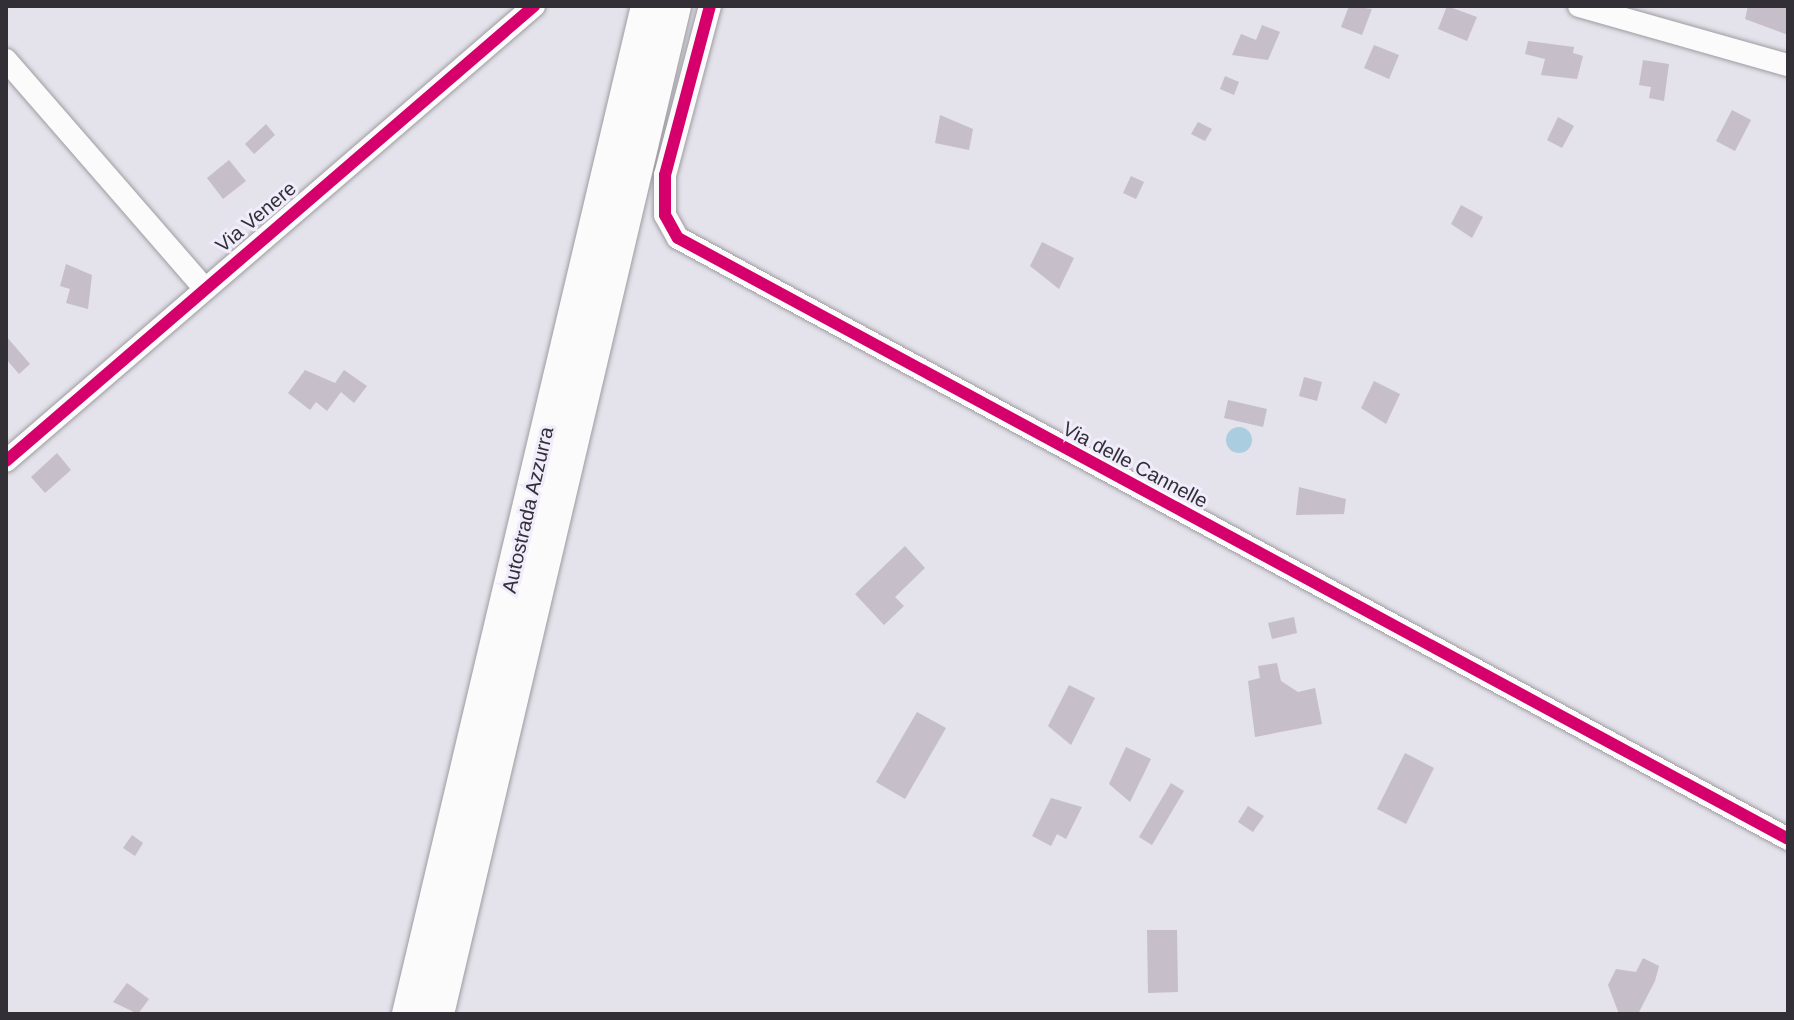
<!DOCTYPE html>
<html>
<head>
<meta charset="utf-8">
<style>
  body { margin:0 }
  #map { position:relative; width:1794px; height:1020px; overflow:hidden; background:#e4e2ea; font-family:Helvetica,sans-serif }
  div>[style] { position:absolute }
  .water>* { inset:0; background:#abcde0 }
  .round { border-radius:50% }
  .building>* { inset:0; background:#c6bec8 }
  .roads { filter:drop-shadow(0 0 2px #9e9ca2) drop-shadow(0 0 2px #9e9ca2) }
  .minor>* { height:22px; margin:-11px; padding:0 11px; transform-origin:11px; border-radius:11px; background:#fbfbfc }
  .highway>* { height:32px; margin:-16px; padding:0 16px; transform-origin:16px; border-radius:16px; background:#fbfbfc }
  .cycleway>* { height:12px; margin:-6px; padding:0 6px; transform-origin:6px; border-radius:6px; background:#d6006c }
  span { translate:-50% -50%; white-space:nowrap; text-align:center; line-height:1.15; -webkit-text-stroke:6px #f0ecfc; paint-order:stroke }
  .street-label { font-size:20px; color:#323036 }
  .frame { position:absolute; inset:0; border:8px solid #323036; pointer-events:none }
</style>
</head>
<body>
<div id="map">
  <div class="water">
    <i class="round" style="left:1226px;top:427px;width:26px;height:26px"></i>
  </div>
  <div class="building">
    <i style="clip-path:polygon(1349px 6px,1372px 9px,1362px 35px,1341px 27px)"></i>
    <i style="clip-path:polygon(1447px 6px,1477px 17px,1467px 41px,1438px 29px)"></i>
    <i style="clip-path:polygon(1748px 6px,1788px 6px,1788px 35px,1745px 19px)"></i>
    <i style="clip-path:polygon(1262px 25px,1280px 32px,1268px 60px,1232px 55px,1241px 34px,1256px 40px)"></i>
    <i style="clip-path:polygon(1528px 41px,1574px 47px,1573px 53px,1583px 56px,1577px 79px,1541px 75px,1545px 59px,1525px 54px)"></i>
    <i style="clip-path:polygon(1374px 45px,1399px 55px,1389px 79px,1364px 68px)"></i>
    <i style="clip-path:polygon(1643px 60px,1669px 64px,1664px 101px,1649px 98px,1651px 87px,1639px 85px)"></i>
    <i style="clip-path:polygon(1225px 76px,1239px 82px,1234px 95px,1220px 89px)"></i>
    <i style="clip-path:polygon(1732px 110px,1751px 120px,1735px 151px,1716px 141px)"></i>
    <i style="clip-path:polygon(940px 115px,973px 129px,969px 150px,935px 143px)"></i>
    <i style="clip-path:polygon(1558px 117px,1574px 126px,1562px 148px,1547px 140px)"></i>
    <i style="clip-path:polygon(1198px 122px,1212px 129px,1205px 141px,1191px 134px)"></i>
    <i style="clip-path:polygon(266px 124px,275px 135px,254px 154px,245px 144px)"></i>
    <i style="clip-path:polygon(229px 160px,246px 181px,223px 199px,207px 178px)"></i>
    <i style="clip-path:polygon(1131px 176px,1144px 182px,1136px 199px,1123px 193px)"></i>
    <i style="clip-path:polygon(1461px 205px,1483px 217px,1472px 238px,1451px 224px)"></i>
    <i style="clip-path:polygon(1042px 242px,1074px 258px,1059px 289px,1030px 266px)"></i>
    <i style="clip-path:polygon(66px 264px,92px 275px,88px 309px,66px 303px,70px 289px,60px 286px)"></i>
    <i style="clip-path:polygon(6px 336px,30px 364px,19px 374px,6px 359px)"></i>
    <i style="clip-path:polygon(305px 370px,335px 383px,344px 370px,367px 386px,354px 403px,341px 392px,327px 411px,316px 402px,310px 410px,288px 393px)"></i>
    <i style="clip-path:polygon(1304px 377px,1322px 382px,1317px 401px,1299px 396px)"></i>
    <i style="clip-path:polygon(1374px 381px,1400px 394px,1386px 424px,1361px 408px)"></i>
    <i style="clip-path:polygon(1228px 400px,1267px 409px,1263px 427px,1224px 418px)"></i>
    <i style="clip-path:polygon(57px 453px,71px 470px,45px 493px,31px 477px)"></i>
    <i style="clip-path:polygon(1299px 487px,1346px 499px,1344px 514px,1296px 515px)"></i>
    <i style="clip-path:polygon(905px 546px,925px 568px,895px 597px,904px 606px,884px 625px,855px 594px)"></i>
    <i style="clip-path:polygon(1294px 617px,1297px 633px,1272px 639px,1268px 623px)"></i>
    <i style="clip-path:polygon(1277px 663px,1281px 681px,1298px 692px,1315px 688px,1322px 724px,1255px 737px,1248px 681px,1260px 678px,1258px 666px)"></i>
    <i style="clip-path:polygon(1069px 685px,1095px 698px,1071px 745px,1048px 726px)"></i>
    <i style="clip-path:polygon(917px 712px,946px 728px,905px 799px,876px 782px)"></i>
    <i style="clip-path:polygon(1126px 747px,1151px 759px,1130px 802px,1109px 784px)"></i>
    <i style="clip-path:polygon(1405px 753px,1434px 768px,1406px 824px,1377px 809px)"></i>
    <i style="clip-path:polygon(1171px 783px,1184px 791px,1152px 845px,1139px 837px)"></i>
    <i style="clip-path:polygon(1051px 798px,1082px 807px,1066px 839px,1057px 834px,1051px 846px,1032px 836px)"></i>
    <i style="clip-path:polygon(1248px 806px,1264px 816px,1253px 832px,1238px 822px)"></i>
    <i style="clip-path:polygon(132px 835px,143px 843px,135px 856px,123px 848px)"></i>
    <i style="clip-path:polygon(1147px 930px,1177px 930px,1178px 992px,1148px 993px)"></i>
    <i style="clip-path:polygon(1643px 958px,1659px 966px,1655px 981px,1638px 1014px,1619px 1014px,1608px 985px,1616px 969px,1636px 972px)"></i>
    <i style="clip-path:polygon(127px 983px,149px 999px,138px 1014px,113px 1002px)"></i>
  </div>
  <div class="roads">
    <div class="minor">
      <i style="left:710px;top:6px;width:175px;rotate:104.9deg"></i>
      <i style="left:665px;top:175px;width:40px;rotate:90deg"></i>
      <i style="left:665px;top:215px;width:26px;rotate:61deg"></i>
      <i style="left:678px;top:238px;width:1262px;rotate:28.43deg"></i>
      <i style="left:1579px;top:6px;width:217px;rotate:15.8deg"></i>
      <i style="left:6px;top:60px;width:301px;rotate:49deg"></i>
      <i style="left:6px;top:461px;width:697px;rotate:-40.75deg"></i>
    </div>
    <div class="highway">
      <i style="left:408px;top:1014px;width:1036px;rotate:-76.66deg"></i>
      <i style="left:438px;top:1014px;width:1035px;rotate:-76.77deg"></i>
    </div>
  </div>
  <div class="cycleway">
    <i style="left:710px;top:6px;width:175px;rotate:104.9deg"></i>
    <i style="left:665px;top:175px;width:40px;rotate:90deg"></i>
    <i style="left:665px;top:215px;width:26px;rotate:61deg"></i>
    <i style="left:678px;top:238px;width:1262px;rotate:28.43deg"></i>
    <i style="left:6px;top:461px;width:697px;rotate:-40.75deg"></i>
  </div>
  <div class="street-label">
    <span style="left:256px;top:217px;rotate:-40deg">Via Venere</span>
    <span style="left:1135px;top:465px;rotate:28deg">Via delle Cannelle</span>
    <span style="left:528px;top:510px;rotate:-77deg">Autostrada Azzurra</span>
  </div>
  <div class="frame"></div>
</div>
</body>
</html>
